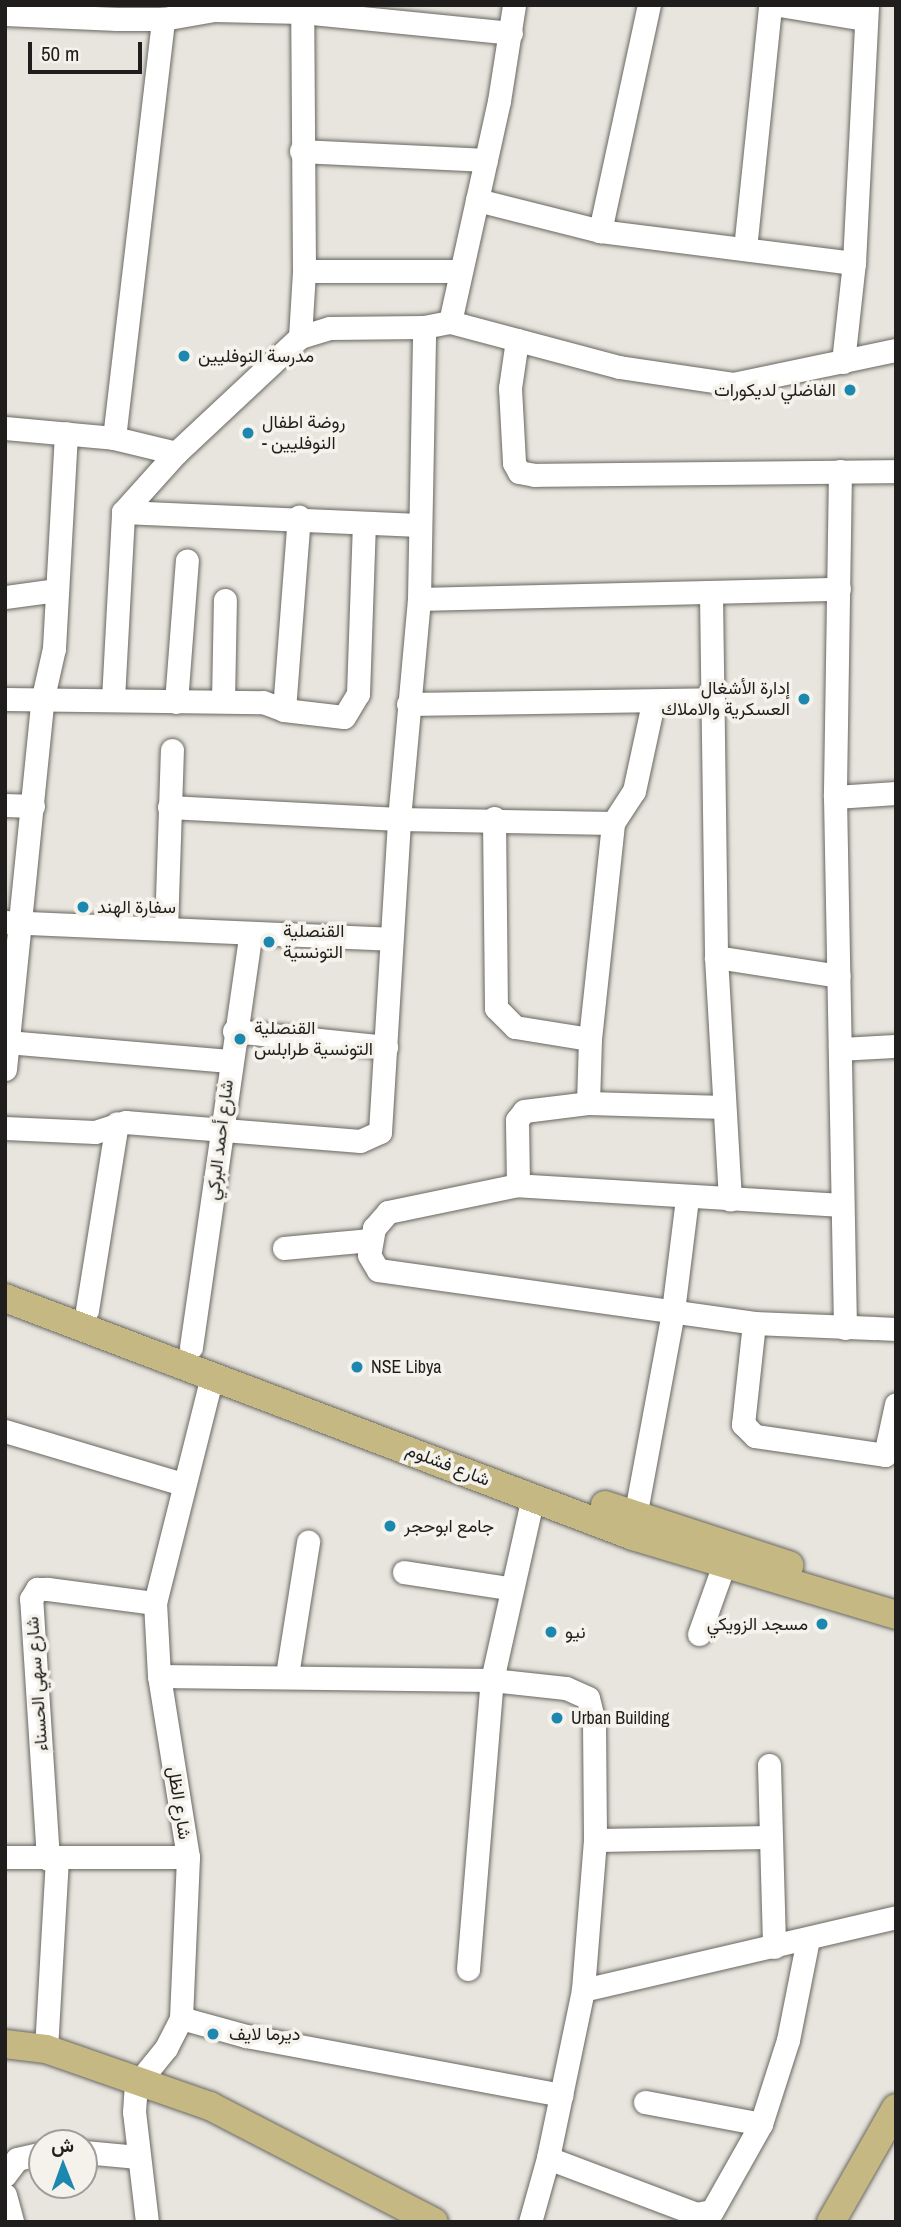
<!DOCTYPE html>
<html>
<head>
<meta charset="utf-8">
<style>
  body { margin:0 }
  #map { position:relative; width:901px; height:2227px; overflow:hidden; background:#e7e5de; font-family:"Archivo Narrow",Vazirmatn,sans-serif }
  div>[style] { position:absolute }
  .roads { filter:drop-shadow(0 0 2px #696761) drop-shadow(0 0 2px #696761) }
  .minor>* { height:23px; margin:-11.5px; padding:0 11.5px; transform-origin:11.5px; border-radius:11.5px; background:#fff }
  .major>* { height:28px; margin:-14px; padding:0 14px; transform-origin:14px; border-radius:14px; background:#c6b882 }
  .dots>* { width:19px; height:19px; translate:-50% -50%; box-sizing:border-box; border:4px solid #f4f2eb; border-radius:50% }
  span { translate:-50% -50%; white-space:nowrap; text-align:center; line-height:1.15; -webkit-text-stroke:7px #f4f2eb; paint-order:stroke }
  .poi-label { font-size:18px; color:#1f1e1c }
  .left { translate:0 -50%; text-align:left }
  .right { translate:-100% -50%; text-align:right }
  .street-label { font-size:18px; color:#1f1e1c }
  .frame { position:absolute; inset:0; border:7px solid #1f1e1c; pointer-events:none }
  .north { position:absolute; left:28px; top:2129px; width:70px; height:70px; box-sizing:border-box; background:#f4f2eb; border:2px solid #9f9d98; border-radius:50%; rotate:359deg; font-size:19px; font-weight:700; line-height:28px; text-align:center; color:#1f1e1c }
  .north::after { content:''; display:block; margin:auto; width:24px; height:32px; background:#1c87af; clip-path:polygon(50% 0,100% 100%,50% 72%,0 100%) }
  .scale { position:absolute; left:28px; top:42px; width:114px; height:32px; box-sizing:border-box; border:4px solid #1f1e1c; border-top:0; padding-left:9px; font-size:21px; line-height:24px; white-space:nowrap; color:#1f1e1c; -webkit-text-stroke:5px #f4f2eb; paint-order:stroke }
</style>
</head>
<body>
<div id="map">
  <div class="roads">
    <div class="minor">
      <i style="left:780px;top:5px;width:86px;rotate:9.4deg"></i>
      <i style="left:5px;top:14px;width:112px;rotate:2.6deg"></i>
      <i style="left:117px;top:19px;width:46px"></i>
      <i style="left:163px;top:19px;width:52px;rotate:-10deg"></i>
      <i style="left:214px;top:10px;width:88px;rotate:1.3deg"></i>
      <i style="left:302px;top:12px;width:210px;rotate:5.7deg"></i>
      <i style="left:301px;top:151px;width:185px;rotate:2.8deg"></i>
      <i style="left:477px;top:200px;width:127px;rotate:14.1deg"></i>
      <i style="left:600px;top:231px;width:256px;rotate:7.2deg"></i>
      <i style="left:600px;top:231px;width:231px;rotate:-77.8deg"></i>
      <i style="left:745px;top:249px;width:245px;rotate:-84.1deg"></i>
      <i style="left:304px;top:271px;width:155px"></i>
      <i style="left:450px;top:322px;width:226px;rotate:-77.5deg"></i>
      <i style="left:499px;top:101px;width:97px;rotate:-81.1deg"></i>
      <i style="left:300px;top:337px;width:66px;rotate:-86.5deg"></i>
      <i style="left:304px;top:271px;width:259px;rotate:-90.4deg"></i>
      <i style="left:517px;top:340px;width:49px;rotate:98.3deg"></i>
      <i style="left:510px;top:388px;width:75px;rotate:86.9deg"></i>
      <i style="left:514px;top:463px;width:10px;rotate:61deg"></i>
      <i style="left:519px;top:472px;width:16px;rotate:11deg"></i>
      <i style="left:535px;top:475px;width:361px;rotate:-0.6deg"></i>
      <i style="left:843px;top:362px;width:100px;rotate:-83.7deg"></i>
      <i style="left:854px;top:263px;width:258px;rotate:-87.1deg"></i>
      <i style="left:5px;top:428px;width:109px;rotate:5.2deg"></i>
      <i style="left:114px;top:438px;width:64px;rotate:13.6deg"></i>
      <i style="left:114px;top:438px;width:422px;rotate:-83.3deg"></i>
      <i style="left:840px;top:471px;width:326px;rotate:90.9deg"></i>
      <i style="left:835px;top:797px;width:531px;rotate:88.92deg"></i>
      <i style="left:123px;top:512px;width:296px;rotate:2.5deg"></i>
      <i style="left:711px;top:595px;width:362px;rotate:89.2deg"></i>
      <i style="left:716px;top:957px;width:243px;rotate:86.7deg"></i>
      <i style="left:5px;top:597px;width:52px;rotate:-7.7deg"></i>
      <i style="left:419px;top:599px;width:420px;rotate:-1.4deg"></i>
      <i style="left:5px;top:699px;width:258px;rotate:0.7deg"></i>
      <i style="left:263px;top:702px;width:22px;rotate:21deg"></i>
      <i style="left:284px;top:710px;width:60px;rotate:6.7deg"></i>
      <i style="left:344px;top:717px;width:27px;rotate:-59deg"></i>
      <i style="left:358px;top:694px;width:170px;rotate:-88deg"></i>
      <i style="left:113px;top:699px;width:187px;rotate:-86.9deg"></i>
      <i style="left:123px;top:512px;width:79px;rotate:-48.1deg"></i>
      <i style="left:176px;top:453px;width:170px;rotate:-43.1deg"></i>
      <i style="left:300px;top:337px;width:30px;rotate:-17deg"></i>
      <i style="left:329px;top:328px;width:95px;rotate:-0.6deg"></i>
      <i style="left:424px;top:327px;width:26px;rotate:-11deg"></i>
      <i style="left:450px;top:322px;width:175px;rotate:14.9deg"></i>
      <i style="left:619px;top:367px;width:115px;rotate:8.5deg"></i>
      <i style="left:733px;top:384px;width:167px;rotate:-11.8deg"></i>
      <i style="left:223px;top:701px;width:101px;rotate:-88.9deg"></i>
      <i style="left:176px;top:702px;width:142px;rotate:-85.6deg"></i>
      <i style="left:408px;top:704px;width:305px;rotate:-0.9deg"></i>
      <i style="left:284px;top:710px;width:194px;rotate:-85.6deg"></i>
      <i style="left:835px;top:797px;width:61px;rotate:-3.8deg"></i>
      <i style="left:5px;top:805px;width:28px;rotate:2deg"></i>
      <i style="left:169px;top:807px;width:230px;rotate:3deg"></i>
      <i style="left:399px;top:819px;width:214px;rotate:1.1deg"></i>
      <i style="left:494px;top:818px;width:190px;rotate:89.4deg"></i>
      <i style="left:496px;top:1008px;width:27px;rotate:45deg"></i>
      <i style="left:515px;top:1027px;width:76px;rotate:9.1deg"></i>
      <i style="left:5px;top:922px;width:385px;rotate:2.5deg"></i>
      <i style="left:166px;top:929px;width:179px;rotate:-88.1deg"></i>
      <i style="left:716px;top:957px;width:124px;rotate:8.8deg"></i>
      <i style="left:234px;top:1031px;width:153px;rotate:6deg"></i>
      <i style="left:7px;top:1042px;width:223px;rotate:4.9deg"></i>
      <i style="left:840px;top:1049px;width:56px;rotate:-3.1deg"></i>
      <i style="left:5px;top:1069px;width:374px;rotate:-84.2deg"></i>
      <i style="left:43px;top:697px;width:50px;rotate:-77.3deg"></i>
      <i style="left:54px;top:648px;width:215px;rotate:-86.8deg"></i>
      <i style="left:588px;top:1103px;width:64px;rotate:-88.2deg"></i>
      <i style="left:590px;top:1039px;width:217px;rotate:-83.9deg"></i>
      <i style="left:613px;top:823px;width:38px;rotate:-57deg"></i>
      <i style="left:634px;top:791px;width:90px;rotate:-77.8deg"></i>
      <i style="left:5px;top:1128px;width:90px;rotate:2.5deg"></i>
      <i style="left:95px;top:1132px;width:32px;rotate:-18deg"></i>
      <i style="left:125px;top:1122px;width:236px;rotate:4.6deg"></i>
      <i style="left:360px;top:1141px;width:22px;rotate:-24deg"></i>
      <i style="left:380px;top:1132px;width:314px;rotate:-86.5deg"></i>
      <i style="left:399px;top:819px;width:221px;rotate:-84.8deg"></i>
      <i style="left:419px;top:599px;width:272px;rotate:-88.9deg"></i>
      <i style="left:518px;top:1185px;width:65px;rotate:-90.9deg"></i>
      <i style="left:517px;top:1120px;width:11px;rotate:-52deg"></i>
      <i style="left:524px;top:1111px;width:64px;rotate:-7.1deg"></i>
      <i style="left:588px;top:1103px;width:136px;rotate:1.7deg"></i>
      <i style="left:842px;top:1205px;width:325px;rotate:-176.5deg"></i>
      <i style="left:518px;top:1185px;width:133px;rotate:168.3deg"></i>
      <i style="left:388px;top:1212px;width:21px;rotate:131deg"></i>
      <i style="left:374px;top:1228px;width:27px;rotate:100deg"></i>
      <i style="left:369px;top:1255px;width:17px;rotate:59deg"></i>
      <i style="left:378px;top:1270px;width:380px;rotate:8deg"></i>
      <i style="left:754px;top:1323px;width:142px;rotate:2.4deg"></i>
      <i style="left:284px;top:1248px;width:86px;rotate:-5.3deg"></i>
      <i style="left:87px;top:1310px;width:189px;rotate:-80.9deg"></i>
      <i style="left:754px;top:1323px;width:102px;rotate:96.2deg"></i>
      <i style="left:743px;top:1424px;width:17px;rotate:45deg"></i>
      <i style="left:755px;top:1436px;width:131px;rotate:8.3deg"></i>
      <i style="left:885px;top:1455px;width:52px;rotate:-77.8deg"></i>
      <i style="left:191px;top:1347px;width:418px;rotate:-81.8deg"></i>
      <i style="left:5px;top:1431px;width:186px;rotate:16.6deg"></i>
      <i style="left:635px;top:1517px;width:209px;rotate:-79.5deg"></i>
      <i style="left:673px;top:1311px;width:114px;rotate:-82.9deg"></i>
      <i style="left:404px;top:1572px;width:106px;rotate:8.7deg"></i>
      <i style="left:699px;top:1634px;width:71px;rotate:-70.3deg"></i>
      <i style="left:287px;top:1675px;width:135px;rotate:-81deg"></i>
      <i style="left:159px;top:1676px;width:333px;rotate:0.7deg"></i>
      <i style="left:492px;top:1680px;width:74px;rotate:6.2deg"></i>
      <i style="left:566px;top:1688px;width:24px;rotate:24deg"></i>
      <i style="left:588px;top:1698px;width:25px;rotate:76deg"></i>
      <i style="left:594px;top:1722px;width:118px;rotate:89.5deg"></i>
      <i style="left:595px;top:1840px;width:150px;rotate:94.6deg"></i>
      <i style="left:583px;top:1990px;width:172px;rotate:101.8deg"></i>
      <i style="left:548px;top:2158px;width:66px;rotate:105.7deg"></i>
      <i style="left:769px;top:1765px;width:182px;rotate:88.4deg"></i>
      <i style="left:595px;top:1840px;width:175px;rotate:-1deg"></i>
      <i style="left:5px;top:1857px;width:183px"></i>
      <i style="left:48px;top:1859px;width:261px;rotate:-93.7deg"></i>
      <i style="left:31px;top:1599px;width:12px;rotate:-59deg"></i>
      <i style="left:37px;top:1589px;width:11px"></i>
      <i style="left:48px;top:1589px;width:108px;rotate:7.5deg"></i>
      <i style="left:468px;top:1969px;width:290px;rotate:-85.3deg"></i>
      <i style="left:492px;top:1680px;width:188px;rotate:-77.4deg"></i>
      <i style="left:583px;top:1990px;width:321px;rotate:-13.1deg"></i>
      <i style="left:181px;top:2018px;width:67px;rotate:15.5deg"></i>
      <i style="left:246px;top:2036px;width:321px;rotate:10.6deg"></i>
      <i style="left:46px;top:2049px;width:190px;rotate:-86.7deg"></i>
      <i style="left:645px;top:2102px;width:118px;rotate:10.7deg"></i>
      <i style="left:84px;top:2152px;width:54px;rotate:5.3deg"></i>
      <i style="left:548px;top:2158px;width:158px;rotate:20.7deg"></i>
      <i style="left:696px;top:2214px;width:16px;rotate:-11deg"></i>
      <i style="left:712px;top:2211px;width:100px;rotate:-60.6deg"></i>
      <i style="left:761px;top:2124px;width:88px;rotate:-72.2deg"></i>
      <i style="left:788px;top:2040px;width:103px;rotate:-78.8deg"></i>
      <i style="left:5px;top:2175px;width:20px;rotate:-53deg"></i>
      <i style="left:17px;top:2159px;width:26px;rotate:-13deg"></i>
      <i style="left:5px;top:2195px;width:28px;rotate:75deg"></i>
      <i style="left:147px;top:2222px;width:111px;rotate:-96.7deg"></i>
      <i style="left:134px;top:2112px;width:27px;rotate:-86deg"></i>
      <i style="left:136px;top:2085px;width:48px;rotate:-51deg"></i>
      <i style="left:166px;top:2048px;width:34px;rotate:-63deg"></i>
      <i style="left:181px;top:2018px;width:161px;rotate:-87.5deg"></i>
      <i style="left:188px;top:1857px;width:183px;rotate:-99.1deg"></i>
      <i style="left:159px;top:1676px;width:73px;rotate:-93.1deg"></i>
      <i style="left:155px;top:1603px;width:234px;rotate:-75.9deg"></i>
    </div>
    <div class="major">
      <i style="left:5px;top:1298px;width:672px;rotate:20.76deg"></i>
      <i style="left:633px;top:1536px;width:275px;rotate:16.7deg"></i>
      <i style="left:605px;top:1505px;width:194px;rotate:18.1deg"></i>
      <i style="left:5px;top:2044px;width:41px;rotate:7deg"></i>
      <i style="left:46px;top:2049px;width:174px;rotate:19.2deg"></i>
      <i style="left:210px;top:2106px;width:252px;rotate:27.4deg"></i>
      <i style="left:831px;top:2222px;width:131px;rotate:-60.3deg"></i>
    </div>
  </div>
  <div class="dots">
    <i style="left:184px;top:356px;background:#1c87af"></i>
    <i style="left:850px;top:390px;background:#1c87af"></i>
    <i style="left:248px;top:433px;background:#1c87af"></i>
    <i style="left:804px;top:699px;background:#1c87af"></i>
    <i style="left:83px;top:907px;background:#1c87af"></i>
    <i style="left:269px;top:942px;background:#1c87af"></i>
    <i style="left:240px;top:1039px;background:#1c87af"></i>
    <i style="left:357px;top:1367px;background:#1c87af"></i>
    <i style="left:390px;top:1526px;background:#1c87af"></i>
    <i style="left:822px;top:1624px;background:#1c87af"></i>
    <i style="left:551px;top:1632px;background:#1c87af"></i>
    <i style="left:557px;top:1718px;background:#1c87af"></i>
    <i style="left:213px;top:2034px;background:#1c87af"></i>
  </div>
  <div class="poi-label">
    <span class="left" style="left:198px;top:356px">مدرسة النوفليين</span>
    <span class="right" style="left:836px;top:390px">الفاضلي لديكورات</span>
    <span class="left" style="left:262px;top:433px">روضة اطفال<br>- النوفليين</span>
    <span class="right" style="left:790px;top:699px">إدارة الأشغال<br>العسكرية والاملاك</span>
    <span class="left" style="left:97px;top:907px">سفارة الهند</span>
    <span class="left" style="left:283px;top:942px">القنصلية<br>التونسية</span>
    <span class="left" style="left:254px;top:1039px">القنصلية<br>التونسية طرابلس</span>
    <span class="left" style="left:371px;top:1367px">NSE Libya</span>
    <span class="left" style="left:404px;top:1526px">جامع ابوحجر</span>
    <span class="right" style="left:808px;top:1624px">مسجد الزويكي</span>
    <span class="left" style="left:565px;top:1632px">نيو</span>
    <span class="left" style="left:571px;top:1718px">Urban Building</span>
    <span class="left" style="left:229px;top:2034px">ديرما لايف</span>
  </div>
  <div class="street-label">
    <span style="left:220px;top:1140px;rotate:-83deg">شارع أحمد البركي</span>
    <span style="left:448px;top:1465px;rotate:21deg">شارع فشلوم</span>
    <span style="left:37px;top:1684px;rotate:-94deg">شارع سهي الحسناء</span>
    <span style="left:179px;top:1803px;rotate:81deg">شارع الظل</span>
  </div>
  <div class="frame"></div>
  <div class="north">ش</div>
  <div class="scale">50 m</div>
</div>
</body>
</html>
